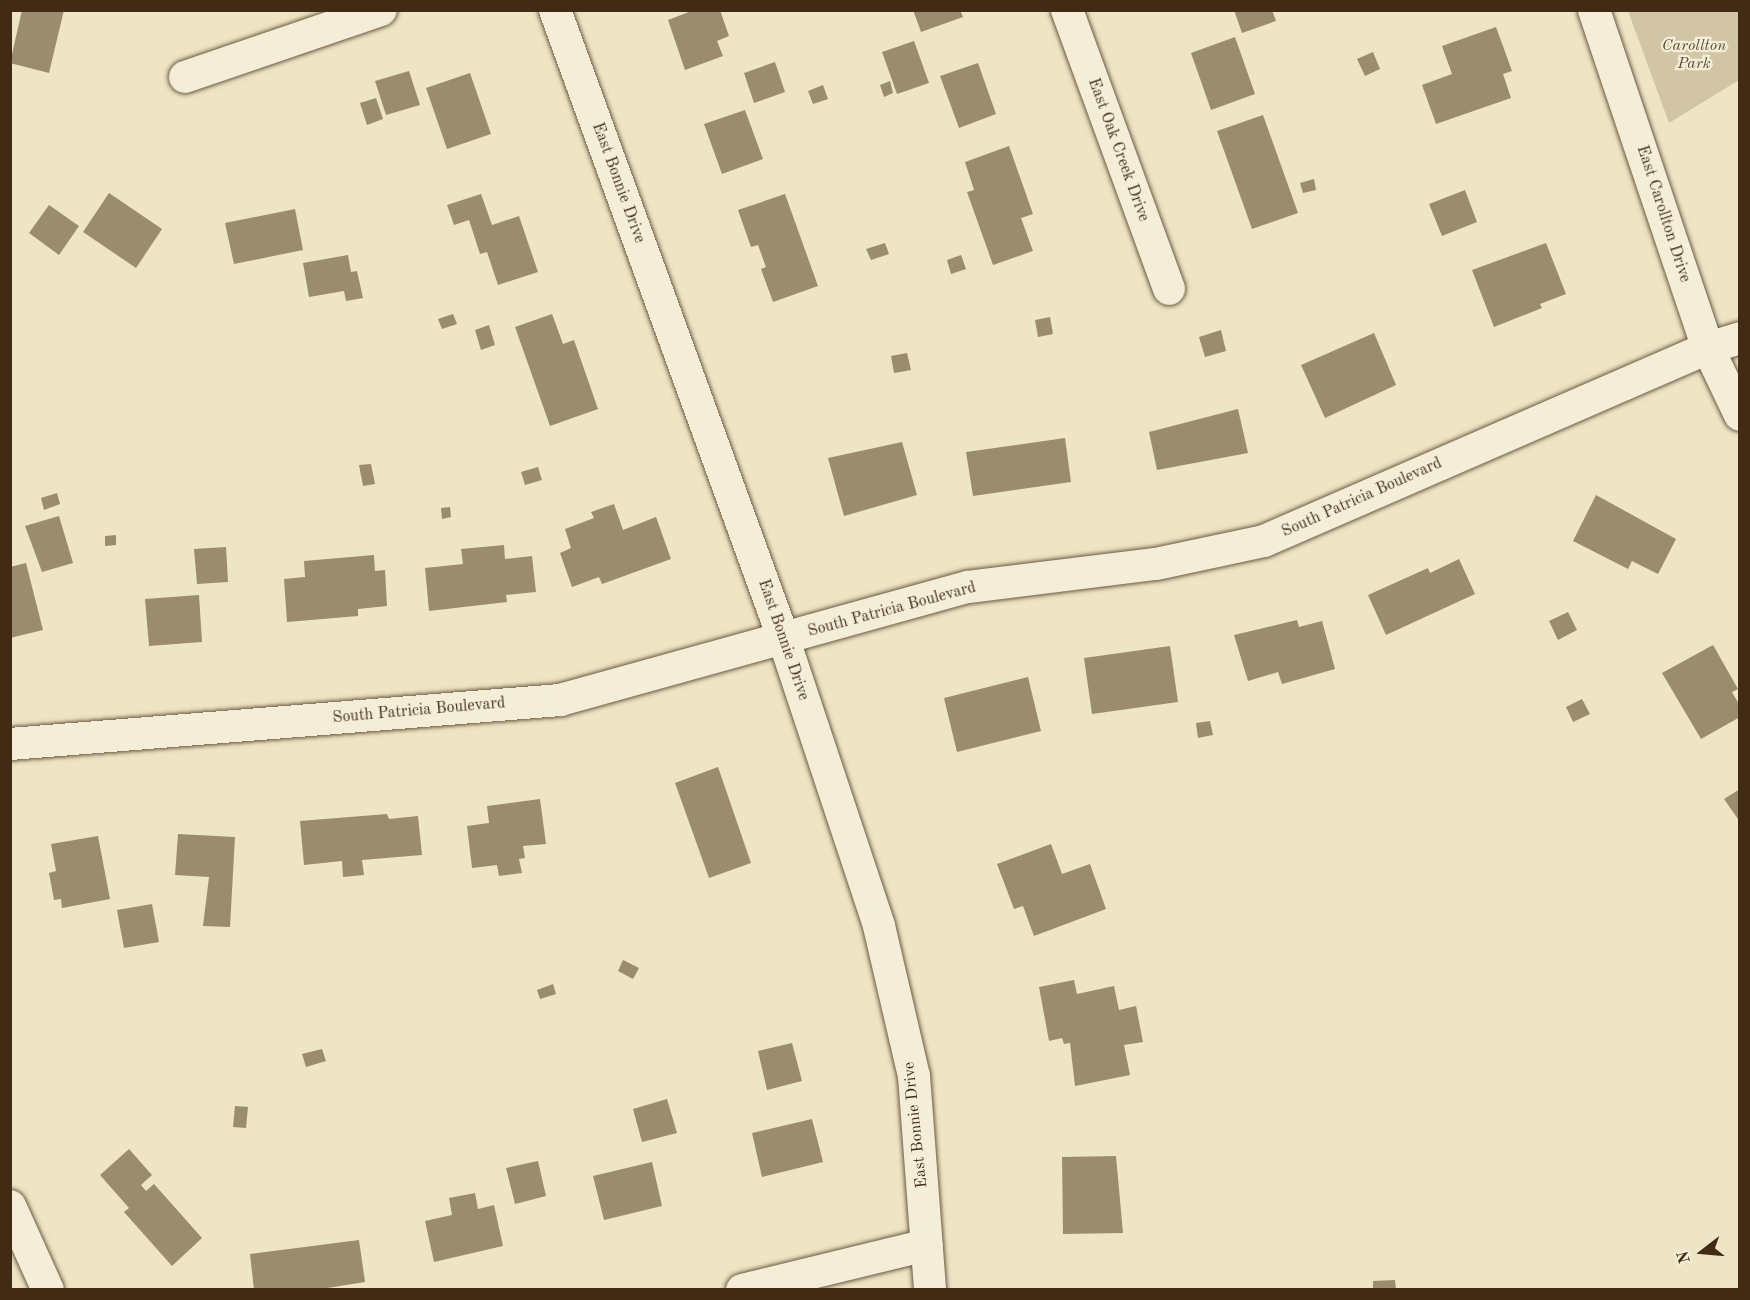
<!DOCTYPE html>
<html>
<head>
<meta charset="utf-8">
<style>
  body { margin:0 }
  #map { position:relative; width:1750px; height:1300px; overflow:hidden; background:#eee5c4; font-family:"Old Standard TT",serif }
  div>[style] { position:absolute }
  .green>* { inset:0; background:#d1c5a6 }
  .building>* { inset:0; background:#9b8c70 }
  .roads { filter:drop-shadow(0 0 2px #6c5a41) drop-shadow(0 0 2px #6c5a41) }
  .minor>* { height:32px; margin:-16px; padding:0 16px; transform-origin:16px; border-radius:16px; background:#f4eed9 }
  span { translate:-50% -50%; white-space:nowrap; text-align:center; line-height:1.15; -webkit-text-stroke:4.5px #f4eed9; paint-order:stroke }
  .park-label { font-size:16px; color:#5e4a32; font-style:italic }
  .street-label { font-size:16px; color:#412b15 }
  .frame { position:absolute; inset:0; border:12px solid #412b15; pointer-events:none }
  .north { position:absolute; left:1672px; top:1222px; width:60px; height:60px; -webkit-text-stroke:4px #f4eed9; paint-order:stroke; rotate:254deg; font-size:16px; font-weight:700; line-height:24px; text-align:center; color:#412b15 }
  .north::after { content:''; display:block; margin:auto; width:21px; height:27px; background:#412b15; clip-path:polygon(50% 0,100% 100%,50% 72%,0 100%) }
</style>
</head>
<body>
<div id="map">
  <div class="green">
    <i style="clip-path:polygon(1628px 11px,1739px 11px,1739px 80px,1669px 123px)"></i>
  </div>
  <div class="building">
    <i style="clip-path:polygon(22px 10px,64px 10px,49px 73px,10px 63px)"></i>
    <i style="clip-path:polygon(694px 10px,720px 10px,729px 36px,717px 41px,723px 56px,685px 70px,668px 20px)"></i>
    <i style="clip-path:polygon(913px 10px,960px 10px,963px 17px,921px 32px)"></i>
    <i style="clip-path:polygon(1234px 10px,1272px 10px,1276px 21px,1242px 33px)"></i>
    <i style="clip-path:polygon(1496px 27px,1512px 71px,1503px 74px,1511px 98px,1436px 124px,1422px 85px,1452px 74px,1442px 46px)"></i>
    <i style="clip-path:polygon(1235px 37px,1255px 94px,1211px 110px,1191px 53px)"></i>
    <i style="clip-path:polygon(914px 41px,929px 83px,897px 94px,882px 52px)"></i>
    <i style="clip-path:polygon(1373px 52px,1380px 69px,1365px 76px,1357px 59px)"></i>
    <i style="clip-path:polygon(775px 62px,785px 92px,754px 103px,744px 73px)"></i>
    <i style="clip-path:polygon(978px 63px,996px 114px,959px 128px,940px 76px)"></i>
    <i style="clip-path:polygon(409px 71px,420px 105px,386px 115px,375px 81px)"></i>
    <i style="clip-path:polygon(470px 73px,491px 134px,447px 149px,426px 88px)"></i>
    <i style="clip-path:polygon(890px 81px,893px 93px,884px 97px,880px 85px)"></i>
    <i style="clip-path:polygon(823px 85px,828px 99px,813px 104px,808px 91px)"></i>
    <i style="clip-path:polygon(376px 98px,383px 119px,367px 125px,360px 103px)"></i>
    <i style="clip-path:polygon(745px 110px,763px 159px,722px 174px,704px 124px)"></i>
    <i style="clip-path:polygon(1263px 115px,1298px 213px,1252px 229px,1217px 131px)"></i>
    <i style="clip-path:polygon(1009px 146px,1033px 214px,1021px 218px,1033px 251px,993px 265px,967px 192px,974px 190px,965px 162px)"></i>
    <i style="clip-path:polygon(1314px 179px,1316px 190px,1303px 193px,1300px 183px)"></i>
    <i style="clip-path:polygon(1465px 190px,1477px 222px,1442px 236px,1429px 204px)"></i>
    <i style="clip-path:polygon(109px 193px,162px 229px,136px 268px,83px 232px)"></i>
    <i style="clip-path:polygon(481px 194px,492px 225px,519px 216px,538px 272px,498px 285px,487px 252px,480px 254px,469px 220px,454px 225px,447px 205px)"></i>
    <i style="clip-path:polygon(785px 194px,818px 286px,773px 302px,761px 269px,766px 267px,758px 245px,751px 247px,738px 210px)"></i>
    <i style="clip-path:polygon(49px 205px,79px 226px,59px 255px,29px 233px)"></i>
    <i style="clip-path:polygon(295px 209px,303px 250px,234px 264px,225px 223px)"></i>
    <i style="clip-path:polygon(885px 243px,889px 254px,871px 260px,866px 249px)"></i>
    <i style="clip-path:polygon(1546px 243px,1566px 294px,1540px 304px,1542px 308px,1494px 327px,1472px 270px)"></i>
    <i style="clip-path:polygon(348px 255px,351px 272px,357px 271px,363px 298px,346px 301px,344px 291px,309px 297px,303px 263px)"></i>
    <i style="clip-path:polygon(961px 255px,966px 269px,951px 274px,947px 260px)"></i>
    <i style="clip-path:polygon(453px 314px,457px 324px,442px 329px,438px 319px)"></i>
    <i style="clip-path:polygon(552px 314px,563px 344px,574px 340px,598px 409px,550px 426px,515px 327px)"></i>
    <i style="clip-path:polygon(1050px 317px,1053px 334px,1038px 337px,1035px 320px)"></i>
    <i style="clip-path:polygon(489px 325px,495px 345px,481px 350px,475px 330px)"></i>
    <i style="clip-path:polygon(1221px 330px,1226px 351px,1205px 357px,1199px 337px)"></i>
    <i style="clip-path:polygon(1374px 333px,1396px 385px,1325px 418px,1301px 365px)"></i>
    <i style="clip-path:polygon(907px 353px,911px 370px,894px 373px,891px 356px)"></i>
    <i style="clip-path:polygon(1238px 409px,1248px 453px,1157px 470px,1149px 432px)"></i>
    <i style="clip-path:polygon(1065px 438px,1071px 482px,973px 496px,966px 452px)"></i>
    <i style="clip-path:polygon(902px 442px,917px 495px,844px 516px,828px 458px)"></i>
    <i style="clip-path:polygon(371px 464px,375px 484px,363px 486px,359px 465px)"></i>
    <i style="clip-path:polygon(538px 467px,542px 480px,525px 485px,521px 472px)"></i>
    <i style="clip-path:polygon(57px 493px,60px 504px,44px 510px,41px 498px)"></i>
    <i style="clip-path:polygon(1596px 495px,1676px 539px,1658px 574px,1632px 561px,1628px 569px,1573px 541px)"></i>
    <i style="clip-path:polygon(614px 504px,623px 530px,656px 517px,671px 559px,602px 584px,599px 577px,572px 587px,560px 553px,571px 548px,565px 529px,594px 518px,591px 512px)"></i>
    <i style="clip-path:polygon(450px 507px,451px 517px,442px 519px,441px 508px)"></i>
    <i style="clip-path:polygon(59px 516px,73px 563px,42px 572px,25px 526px)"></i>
    <i style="clip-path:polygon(116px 535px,116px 545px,105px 546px,105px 536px)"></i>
    <i style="clip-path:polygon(504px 545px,505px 559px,532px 556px,536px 592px,506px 595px,507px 602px,429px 611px,425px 568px,463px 564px,461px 549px)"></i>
    <i style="clip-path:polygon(226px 547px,228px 582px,197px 584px,194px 549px)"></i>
    <i style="clip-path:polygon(374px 555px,375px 571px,385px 570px,387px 606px,358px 609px,358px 616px,287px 622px,284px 579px,305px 577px,304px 561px)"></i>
    <i style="clip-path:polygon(1459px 559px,1475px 594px,1386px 635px,1368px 595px,1428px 568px,1430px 573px)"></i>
    <i style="clip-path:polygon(26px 563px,43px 630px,10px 638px,10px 567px)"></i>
    <i style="clip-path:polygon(199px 595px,202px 642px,149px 646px,145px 599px)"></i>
    <i style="clip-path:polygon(1568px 612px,1577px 630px,1558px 640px,1549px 621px)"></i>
    <i style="clip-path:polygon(1297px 620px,1299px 627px,1322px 621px,1335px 669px,1282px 684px,1278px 672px,1248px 681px,1234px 635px)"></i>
    <i style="clip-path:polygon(1713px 645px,1738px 689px,1732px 692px,1740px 706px,1740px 717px,1701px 739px,1662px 673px)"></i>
    <i style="clip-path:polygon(1170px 646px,1178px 702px,1092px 714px,1084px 658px)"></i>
    <i style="clip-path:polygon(1028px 677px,1041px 731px,957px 752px,944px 698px)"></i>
    <i style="clip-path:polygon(1582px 699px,1590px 714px,1573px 722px,1566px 707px)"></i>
    <i style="clip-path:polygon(1210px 721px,1213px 735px,1198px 738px,1196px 723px)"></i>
    <i style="clip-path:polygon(718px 767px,751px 863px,709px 878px,675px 783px)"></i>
    <i style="clip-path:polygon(1740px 789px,1740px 822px,1724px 799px)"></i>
    <i style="clip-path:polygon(540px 799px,546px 844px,523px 846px,525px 858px,519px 859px,522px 873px,499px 876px,497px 865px,472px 868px,467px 826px,489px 823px,487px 806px)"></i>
    <i style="clip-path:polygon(387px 814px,389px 819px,418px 816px,422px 855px,362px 860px,364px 875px,343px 877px,342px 861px,304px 865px,300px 821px)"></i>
    <i style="clip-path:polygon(178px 834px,235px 837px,230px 927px,203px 926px,209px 877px,175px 875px)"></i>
    <i style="clip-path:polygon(98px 836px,110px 899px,62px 908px,61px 899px,54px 900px,49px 873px,56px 871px,51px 844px)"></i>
    <i style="clip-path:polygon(1051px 844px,1062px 874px,1090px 864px,1106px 909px,1034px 936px,1023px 906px,1014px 909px,997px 864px)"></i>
    <i style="clip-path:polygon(152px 904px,159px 942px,124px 948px,117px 910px)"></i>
    <i style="clip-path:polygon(623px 960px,639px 968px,633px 979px,618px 971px)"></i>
    <i style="clip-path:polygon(1074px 980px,1077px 994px,1114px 986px,1119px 1010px,1136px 1006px,1143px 1042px,1124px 1045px,1130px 1075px,1075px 1086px,1070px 1043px,1064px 1044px,1062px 1038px,1049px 1041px,1039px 987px)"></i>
    <i style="clip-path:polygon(553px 984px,556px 994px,540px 999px,537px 990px)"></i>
    <i style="clip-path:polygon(792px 1043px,802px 1081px,767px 1090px,758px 1051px)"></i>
    <i style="clip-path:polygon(322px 1049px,326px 1061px,306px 1067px,302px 1054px)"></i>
    <i style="clip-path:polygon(667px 1099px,677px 1133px,642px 1142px,633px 1109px)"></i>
    <i style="clip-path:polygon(235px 1106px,248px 1107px,246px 1128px,233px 1127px)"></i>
    <i style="clip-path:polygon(812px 1119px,823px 1162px,762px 1177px,752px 1133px)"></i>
    <i style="clip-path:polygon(129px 1149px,152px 1175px,141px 1185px,146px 1191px,154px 1184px,202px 1238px,172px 1266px,124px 1212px,129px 1208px,100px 1175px)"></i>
    <i style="clip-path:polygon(1116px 1156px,1123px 1233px,1063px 1234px,1062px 1157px)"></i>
    <i style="clip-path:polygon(538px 1161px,546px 1196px,515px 1204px,506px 1168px)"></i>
    <i style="clip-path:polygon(652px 1162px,662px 1206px,604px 1220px,593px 1176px)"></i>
    <i style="clip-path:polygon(475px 1193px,478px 1209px,494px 1205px,503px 1246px,434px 1262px,425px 1221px,452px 1215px,449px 1198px)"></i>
    <i style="clip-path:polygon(359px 1240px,365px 1282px,315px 1290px,254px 1290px,250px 1254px)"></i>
    <i style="clip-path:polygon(1395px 1280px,1396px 1290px,1373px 1290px,1373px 1281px)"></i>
  </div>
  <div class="roads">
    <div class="minor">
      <i style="left:555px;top:10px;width:670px;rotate:70.02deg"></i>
      <i style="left:784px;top:640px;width:301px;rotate:71.6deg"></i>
      <i style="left:879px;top:926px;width:154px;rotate:76.9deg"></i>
      <i style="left:914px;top:1076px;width:215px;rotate:85.7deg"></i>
      <i style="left:1067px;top:10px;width:297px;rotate:69.9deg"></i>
      <i style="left:1594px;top:10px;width:357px;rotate:71.4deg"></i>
      <i style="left:1708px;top:348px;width:74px;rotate:64.5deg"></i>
      <i style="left:185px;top:77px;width:207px;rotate:-18.9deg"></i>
      <i style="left:10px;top:744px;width:552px;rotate:-4.57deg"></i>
      <i style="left:560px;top:700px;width:423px;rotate:-15.5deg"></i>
      <i style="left:968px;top:587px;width:189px;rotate:-7deg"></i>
      <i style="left:1156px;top:564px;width:110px;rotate:-12deg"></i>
      <i style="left:1264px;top:541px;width:484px;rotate:-23.5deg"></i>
      <i style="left:1708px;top:348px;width:34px;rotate:-17deg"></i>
      <i style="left:10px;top:1206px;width:92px;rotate:65.7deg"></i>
      <i style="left:742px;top:1290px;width:190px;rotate:-13.7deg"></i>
    </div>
  </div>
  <div class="park-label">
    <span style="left:1694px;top:55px">Carollton<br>Park</span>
  </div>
  <div class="street-label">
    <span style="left:1118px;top:150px;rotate:70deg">East Oak Creek Drive</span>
    <span style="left:618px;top:183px;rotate:70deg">East Bonnie Drive</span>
    <span style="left:1663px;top:214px;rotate:72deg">East Carollton Drive</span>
    <span style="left:1362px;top:498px;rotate:-24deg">South Patricia Boulevard</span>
    <span style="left:892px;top:610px;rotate:-15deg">South Patricia Boulevard</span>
    <span style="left:783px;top:640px;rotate:71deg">East Bonnie Drive</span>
    <span style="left:419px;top:711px;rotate:-5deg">South Patricia Boulevard</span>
    <span style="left:916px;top:1125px;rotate:-96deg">East Bonnie Drive</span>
  </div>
  <div class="frame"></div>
  <div class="north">N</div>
</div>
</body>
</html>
